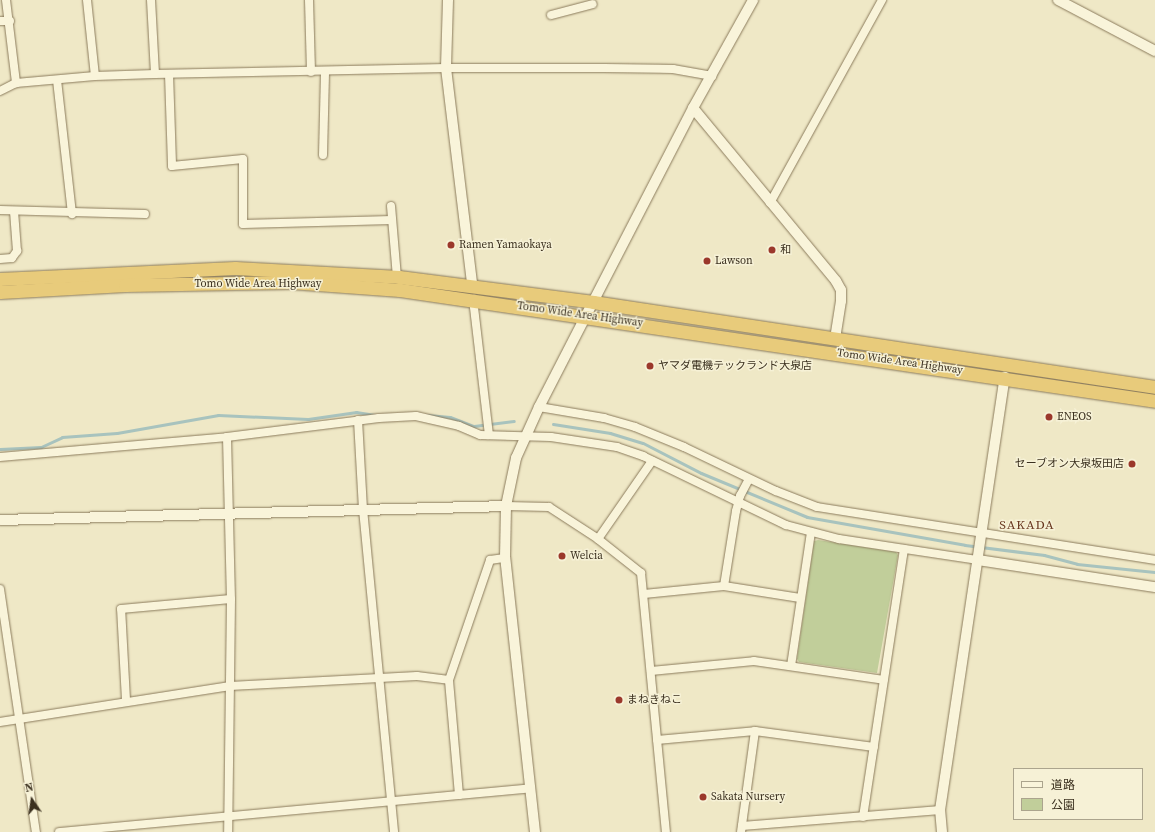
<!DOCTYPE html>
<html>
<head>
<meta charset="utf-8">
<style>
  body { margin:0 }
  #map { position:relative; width:1155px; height:832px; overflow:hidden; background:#efe8c6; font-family:"Source Serif 4","Noto Sans JP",serif }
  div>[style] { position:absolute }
  .green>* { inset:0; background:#c1ce9a }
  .stream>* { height:3px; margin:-1.5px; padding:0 1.5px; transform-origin:1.5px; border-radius:1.5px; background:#a8c3be }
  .roads { filter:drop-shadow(0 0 1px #8b7b5c) drop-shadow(0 0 1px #8b7b5c) }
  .minor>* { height:8px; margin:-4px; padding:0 4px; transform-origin:4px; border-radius:4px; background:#f9f4da }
  .tertiary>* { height:10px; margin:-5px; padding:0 5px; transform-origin:5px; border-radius:5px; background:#f9f4da }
  .trunk>* { height:13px; margin:-6.5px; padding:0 6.5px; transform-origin:6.5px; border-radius:6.5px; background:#e8cb7b }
  .dots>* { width:11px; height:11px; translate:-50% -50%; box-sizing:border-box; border:2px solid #f6f1d6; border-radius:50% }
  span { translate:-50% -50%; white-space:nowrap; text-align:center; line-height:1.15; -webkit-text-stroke:3px #f6f1d6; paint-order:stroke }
  .poi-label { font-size:11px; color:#3b301f }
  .left { translate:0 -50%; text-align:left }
  .right { translate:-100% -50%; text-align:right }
  .street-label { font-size:11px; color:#3b301f }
  .quarter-label { font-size:13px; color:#68371e; letter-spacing:1px }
  .legend { position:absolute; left:1013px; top:768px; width:130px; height:52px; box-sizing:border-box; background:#f6f1d6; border:1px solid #aba48d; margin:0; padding:5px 7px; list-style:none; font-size:12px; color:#3b301f }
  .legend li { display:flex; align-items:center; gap:8px; height:20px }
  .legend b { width:20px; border:1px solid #aba48d }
  .north { position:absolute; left:12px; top:780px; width:40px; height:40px; -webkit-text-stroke:3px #f6f1d6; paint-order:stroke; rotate:347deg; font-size:11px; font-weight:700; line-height:16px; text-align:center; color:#3b301f }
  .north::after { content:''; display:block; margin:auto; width:14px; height:18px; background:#3b301f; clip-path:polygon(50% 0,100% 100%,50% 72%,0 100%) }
</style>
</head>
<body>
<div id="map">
  <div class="green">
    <i style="clip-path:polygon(818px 540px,896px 552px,898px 555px,877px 673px,799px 662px,797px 659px,814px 541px)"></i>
  </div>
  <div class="stream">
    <i style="left:427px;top:415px;width:23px;rotate:5deg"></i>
    <i style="left:450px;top:417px;width:26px;rotate:21deg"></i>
    <i style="left:474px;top:426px;width:40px;rotate:-7.1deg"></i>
    <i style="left:553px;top:424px;width:58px;rotate:9deg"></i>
    <i style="left:610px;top:433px;width:34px;rotate:17deg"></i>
    <i style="left:643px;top:443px;width:65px;rotate:27.3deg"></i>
    <i style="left:701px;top:473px;width:115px;rotate:22.5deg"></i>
    <i style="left:807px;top:517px;width:160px;rotate:10deg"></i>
    <i style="left:965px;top:545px;width:80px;rotate:7.2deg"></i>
    <i style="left:1044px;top:555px;width:34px;rotate:15deg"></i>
    <i style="left:1077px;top:564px;width:78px;rotate:5.9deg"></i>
    <i style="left:0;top:449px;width:41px;rotate:-2.8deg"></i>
    <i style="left:41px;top:447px;width:23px;rotate:-25deg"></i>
    <i style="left:62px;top:437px;width:55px;rotate:-4.2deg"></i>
    <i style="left:117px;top:433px;width:103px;rotate:-10.1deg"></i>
    <i style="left:218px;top:415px;width:90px;rotate:2.5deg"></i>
    <i style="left:308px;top:419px;width:49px;rotate:-8.3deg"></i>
    <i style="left:356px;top:412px;width:19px;rotate:9deg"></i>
  </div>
  <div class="roads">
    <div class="minor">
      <i style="left:6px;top:0;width:84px;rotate:83.1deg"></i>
      <i style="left:87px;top:0;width:76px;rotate:84deg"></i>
      <i style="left:151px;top:0;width:74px;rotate:86.9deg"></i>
      <i style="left:309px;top:0;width:72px;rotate:88.4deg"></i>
      <i style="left:551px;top:15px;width:43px;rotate:-14.7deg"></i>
      <i style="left:0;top:21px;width:10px"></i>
      <i style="left:169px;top:74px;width:92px;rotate:88.1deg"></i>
      <i style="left:172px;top:166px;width:71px;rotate:-5.6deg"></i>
      <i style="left:243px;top:159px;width:65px;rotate:90deg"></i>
      <i style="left:243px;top:224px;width:149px;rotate:-1.5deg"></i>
      <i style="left:57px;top:80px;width:135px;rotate:83.6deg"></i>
      <i style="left:0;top:91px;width:18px;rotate:-27deg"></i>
      <i style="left:16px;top:83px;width:79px;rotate:-5.1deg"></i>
      <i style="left:95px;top:76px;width:60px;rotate:-1.9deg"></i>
      <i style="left:155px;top:74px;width:291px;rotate:-1.2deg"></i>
      <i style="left:446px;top:68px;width:158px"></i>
      <i style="left:604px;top:68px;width:69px;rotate:0.8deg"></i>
      <i style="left:673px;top:69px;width:40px;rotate:10deg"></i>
      <i style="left:323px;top:155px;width:84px;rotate:-88.6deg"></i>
      <i style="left:770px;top:203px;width:232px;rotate:-61.1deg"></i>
      <i style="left:391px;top:206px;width:71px;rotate:85.2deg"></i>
      <i style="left:0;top:210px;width:145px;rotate:1.6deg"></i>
      <i style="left:0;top:259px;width:12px;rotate:-5deg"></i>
      <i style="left:12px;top:258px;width:9px;rotate:-54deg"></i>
      <i style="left:17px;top:251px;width:40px;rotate:-94.3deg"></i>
      <i style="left:473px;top:299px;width:137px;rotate:83.3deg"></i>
      <i style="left:539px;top:407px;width:66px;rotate:9.6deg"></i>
      <i style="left:604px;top:418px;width:32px;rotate:16deg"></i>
      <i style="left:635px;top:427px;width:53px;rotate:22.2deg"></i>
      <i style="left:684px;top:447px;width:102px;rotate:25.6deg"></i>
      <i style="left:776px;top:491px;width:44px;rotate:21.3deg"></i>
      <i style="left:817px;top:507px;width:342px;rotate:8.9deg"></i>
      <i style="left:358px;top:420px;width:89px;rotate:86.8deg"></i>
      <i style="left:363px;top:509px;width:324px;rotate:84.5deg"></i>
      <i style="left:227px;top:437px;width:162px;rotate:88.6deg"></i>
      <i style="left:231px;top:599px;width:233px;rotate:90.7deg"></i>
      <i style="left:0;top:457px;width:228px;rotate:-5deg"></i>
      <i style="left:227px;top:437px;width:153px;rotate:-7.1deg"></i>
      <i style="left:379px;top:418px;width:37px;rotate:-3deg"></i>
      <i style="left:416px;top:416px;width:44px;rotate:13.1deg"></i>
      <i style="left:459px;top:426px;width:23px;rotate:23deg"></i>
      <i style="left:480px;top:435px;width:71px;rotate:1.6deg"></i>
      <i style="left:551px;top:437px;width:67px;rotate:8.6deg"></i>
      <i style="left:617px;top:447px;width:28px;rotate:19deg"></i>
      <i style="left:643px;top:456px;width:159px;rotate:25.8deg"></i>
      <i style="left:786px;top:525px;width:55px;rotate:14.8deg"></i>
      <i style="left:839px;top:539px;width:141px;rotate:8.6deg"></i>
      <i style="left:506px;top:506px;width:43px;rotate:1.3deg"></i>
      <i style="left:549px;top:507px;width:59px;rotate:33.1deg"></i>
      <i style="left:598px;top:539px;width:55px;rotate:38.3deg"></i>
      <i style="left:641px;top:573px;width:260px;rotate:84.5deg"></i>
      <i style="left:598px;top:539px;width:95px;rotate:-55.3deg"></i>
      <i style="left:724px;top:586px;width:76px;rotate:-80.9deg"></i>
      <i style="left:736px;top:511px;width:16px;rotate:-75deg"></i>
      <i style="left:740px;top:496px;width:19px;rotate:-62deg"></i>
      <i style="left:0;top:589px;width:246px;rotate:81.6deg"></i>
      <i style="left:644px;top:594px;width:80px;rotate:-5.7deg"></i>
      <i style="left:724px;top:586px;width:77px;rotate:9deg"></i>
      <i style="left:791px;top:666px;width:135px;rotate:-81.5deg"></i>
      <i style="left:651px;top:671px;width:103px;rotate:-5.5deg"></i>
      <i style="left:754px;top:661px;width:131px;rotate:8.3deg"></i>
      <i style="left:126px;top:700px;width:91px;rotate:-93.1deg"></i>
      <i style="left:121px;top:609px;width:110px;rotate:-5.2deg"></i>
      <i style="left:0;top:722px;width:233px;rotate:-8.9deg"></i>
      <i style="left:230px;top:686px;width:187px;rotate:-3.1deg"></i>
      <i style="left:417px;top:676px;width:32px;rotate:7deg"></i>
      <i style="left:657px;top:740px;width:98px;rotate:-5.2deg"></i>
      <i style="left:755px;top:731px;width:120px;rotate:7.7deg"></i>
      <i style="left:459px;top:795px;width:115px;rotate:-95deg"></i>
      <i style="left:449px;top:680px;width:127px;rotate:-71.1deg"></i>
      <i style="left:490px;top:560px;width:15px;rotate:-8deg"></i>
      <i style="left:863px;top:817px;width:271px;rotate:-81.3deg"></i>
      <i style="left:742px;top:826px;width:199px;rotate:-4.6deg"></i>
      <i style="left:59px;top:832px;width:473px;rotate:-5.3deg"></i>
      <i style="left:741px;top:832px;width:102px;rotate:-82.1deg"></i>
    </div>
    <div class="tertiary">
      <i style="left:448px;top:0;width:68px;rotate:91.7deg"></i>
      <i style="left:446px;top:68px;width:218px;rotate:83.1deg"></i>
      <i style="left:1058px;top:0;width:110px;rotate:27.7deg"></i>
      <i style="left:693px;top:108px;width:224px;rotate:50.4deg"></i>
      <i style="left:836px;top:281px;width:10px;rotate:61deg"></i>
      <i style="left:841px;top:290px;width:11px;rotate:90deg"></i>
      <i style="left:841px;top:301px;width:38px;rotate:99deg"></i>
      <i style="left:0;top:520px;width:506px;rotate:-1.58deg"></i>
      <i style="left:978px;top:560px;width:179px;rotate:8.7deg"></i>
      <i style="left:535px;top:832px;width:276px;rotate:-96.2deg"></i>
      <i style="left:505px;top:558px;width:52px;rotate:-88.9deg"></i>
      <i style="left:506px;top:506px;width:49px;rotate:-78.2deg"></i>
      <i style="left:516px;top:458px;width:56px;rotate:-65.7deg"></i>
      <i style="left:539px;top:407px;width:118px;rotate:-62.8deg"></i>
      <i style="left:593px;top:302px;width:218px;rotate:-62.7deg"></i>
      <i style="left:693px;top:108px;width:124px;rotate:-60.9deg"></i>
      <i style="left:942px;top:832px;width:22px;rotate:-95deg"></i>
      <i style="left:940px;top:810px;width:438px;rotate:-81.5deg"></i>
    </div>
    <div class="trunk">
      <i style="left:0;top:279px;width:235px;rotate:-2.7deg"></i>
      <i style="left:235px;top:268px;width:164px;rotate:3.1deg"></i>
      <i style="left:399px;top:277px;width:196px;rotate:7.3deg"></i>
      <i style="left:593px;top:302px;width:568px;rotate:8.6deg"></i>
      <i style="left:0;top:292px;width:125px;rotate:-3.2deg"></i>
      <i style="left:125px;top:285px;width:165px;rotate:-1deg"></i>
      <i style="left:290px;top:282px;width:110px;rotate:4.2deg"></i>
      <i style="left:400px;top:290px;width:763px;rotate:8.36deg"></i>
    </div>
  </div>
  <div class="dots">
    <i style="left:451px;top:245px;background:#9b382b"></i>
    <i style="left:772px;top:250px;background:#9b382b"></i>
    <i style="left:707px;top:261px;background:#9b382b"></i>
    <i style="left:650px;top:366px;background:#9b382b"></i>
    <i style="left:1049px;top:417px;background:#9b382b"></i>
    <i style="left:1132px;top:464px;background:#9b382b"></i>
    <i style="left:562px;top:556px;background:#9b382b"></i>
    <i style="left:619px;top:700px;background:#9b382b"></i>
    <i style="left:703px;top:797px;background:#9b382b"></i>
  </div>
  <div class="poi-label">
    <span class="left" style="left:459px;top:245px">Ramen Yamaokaya</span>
    <span class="left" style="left:780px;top:250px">和</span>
    <span class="left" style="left:715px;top:261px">Lawson</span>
    <span class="left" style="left:658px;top:366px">ヤマダ電機テックランド大泉店</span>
    <span class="left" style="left:1057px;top:417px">ENEOS</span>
    <span class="right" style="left:1124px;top:464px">セーブオン大泉坂田店</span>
    <span class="left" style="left:570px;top:556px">Welcia</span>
    <span class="left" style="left:627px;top:700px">まねきねこ</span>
    <span class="left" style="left:711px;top:797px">Sakata Nursery</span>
  </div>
  <div class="street-label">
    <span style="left:258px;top:284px">Tomo Wide Area Highway</span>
    <span style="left:580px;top:315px;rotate:8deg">Tomo Wide Area Highway</span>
    <span style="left:900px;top:362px;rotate:8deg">Tomo Wide Area Highway</span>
  </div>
  <div class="quarter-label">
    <span style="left:1027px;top:525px">SAKADA</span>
  </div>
  <ul class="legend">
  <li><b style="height:5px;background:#f9f4da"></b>道路</li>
  <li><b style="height:11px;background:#c1ce9a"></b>公園</li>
  </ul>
  <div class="north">N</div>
</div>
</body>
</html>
